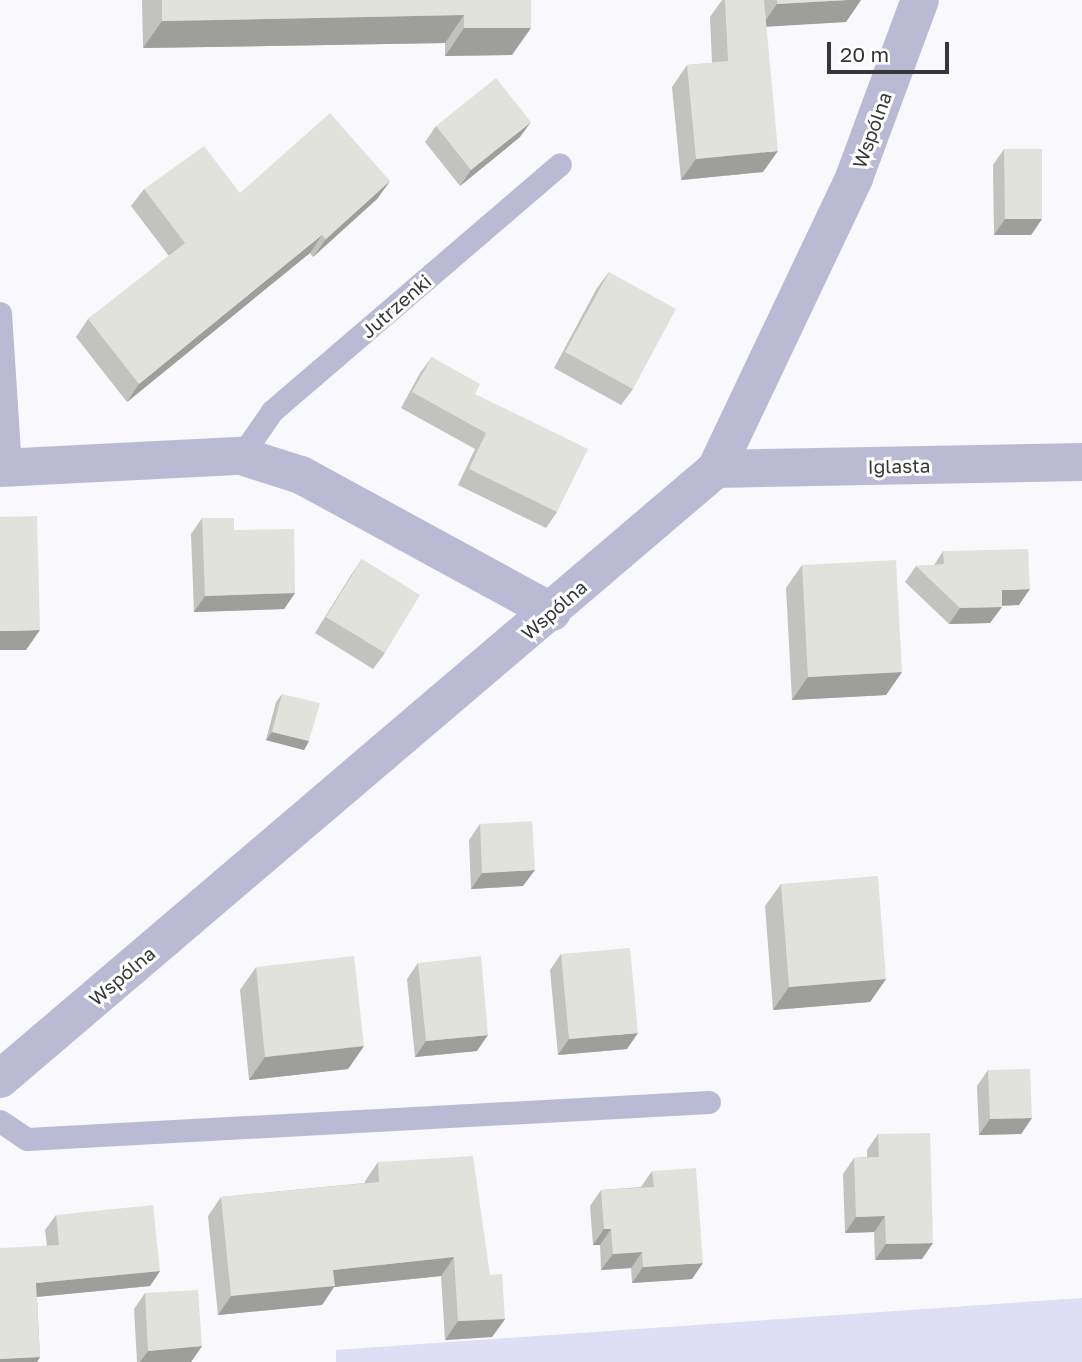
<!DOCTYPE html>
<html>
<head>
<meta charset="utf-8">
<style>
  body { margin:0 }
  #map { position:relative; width:1082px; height:1362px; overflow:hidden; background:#f9f9fd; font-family:"Golos Text",sans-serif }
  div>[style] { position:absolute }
  .green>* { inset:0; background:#dedef5 }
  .lane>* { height:23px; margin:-11.5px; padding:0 11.5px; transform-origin:11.5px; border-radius:11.5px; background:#babad4 }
  .street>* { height:38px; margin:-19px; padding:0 19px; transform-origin:19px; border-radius:19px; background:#babad4 }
  .wall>* { inset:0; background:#c2c2be }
  .shaded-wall>* { inset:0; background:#9e9e9b }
  .building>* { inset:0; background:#e2e2dd }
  span { translate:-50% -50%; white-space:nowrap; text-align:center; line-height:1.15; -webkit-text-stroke:6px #fff; paint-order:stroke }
  .street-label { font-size:19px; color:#373739 }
  .scale { position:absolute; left:827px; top:42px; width:122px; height:32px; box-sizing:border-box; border:4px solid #373739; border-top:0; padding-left:9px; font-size:21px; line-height:24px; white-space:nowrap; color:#373739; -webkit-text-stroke:5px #fff; paint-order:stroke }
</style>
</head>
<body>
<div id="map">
  <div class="green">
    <i style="clip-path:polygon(1082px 1298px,1082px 1362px,336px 1362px,336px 1350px)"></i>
  </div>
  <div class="lane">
    <i style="left:0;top:313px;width:154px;rotate:86.3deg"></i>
    <i style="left:241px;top:456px;width:55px;rotate:-55.4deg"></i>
    <i style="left:272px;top:411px;width:379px;rotate:-40.6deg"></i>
    <i style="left:0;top:1121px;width:32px;rotate:34deg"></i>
    <i style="left:27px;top:1139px;width:683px;rotate:-3.11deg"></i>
  </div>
  <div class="street">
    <i style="left:0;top:468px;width:241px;rotate:-2.9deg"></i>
    <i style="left:241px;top:456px;width:63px;rotate:17.6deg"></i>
    <i style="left:301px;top:475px;width:286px;rotate:28.6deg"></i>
    <i style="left:716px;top:469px;width:366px;rotate:-1.1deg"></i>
    <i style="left:0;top:1079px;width:941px;rotate:-40.43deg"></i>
    <i style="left:716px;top:469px;width:322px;rotate:-64.6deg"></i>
    <i style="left:854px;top:178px;width:190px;rotate:-69.7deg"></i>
  </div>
  <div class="wall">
    <i style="clip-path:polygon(142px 0,531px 0,512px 55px,445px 56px,445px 43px,143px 48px)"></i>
    <i style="clip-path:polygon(722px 0,861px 0,846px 22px,766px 26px,763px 172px,681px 180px,672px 87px,687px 65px,712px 63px,710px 17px)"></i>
    <i style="clip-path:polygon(436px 126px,520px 137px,460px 186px,425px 142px)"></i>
    <i style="clip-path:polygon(1004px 149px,1042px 219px,1031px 235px,994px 235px,993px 165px)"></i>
    <i style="clip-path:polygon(390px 181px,377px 199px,313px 257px,310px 253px,127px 402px,76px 337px,88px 319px,169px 256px,131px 206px,144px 189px,240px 193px)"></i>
    <i style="clip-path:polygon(609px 272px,633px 389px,621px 405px,554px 368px,597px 288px)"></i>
    <i style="clip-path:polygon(432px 357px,475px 394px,557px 512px,546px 528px,458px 485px,475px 449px,401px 408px,420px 373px)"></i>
    <i style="clip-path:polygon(202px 518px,234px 530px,295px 593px,284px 609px,194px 612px,191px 534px)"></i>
    <i style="clip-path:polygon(943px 551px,1019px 605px,1002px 606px,990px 623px,949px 624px,905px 582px,916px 566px,934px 565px)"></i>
    <i style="clip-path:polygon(362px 559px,385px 653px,373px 669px,315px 633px,351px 575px)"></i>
    <i style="clip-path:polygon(802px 565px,902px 672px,886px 695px,792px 700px,786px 588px)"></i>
    <i style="clip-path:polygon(282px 694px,309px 741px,304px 750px,266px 740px,276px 702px)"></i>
    <i style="clip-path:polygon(480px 824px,523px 886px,471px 889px,469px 840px)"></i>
    <i style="clip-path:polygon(781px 884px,886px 979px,870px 1002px,773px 1010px,765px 906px)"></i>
    <i style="clip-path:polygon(561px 954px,627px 1049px,558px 1055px,550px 970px)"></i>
    <i style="clip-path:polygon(418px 963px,477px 1051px,415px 1057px,407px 979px)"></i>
    <i style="clip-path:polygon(256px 967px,364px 1046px,348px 1069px,249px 1080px,240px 990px)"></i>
    <i style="clip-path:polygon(988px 1070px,1032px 1118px,1021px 1134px,979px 1135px,977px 1086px)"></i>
    <i style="clip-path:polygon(878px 1134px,922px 1259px,875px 1260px,874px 1232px,845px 1233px,843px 1174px,854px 1158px,867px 1157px,867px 1150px)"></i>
    <i style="clip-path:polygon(378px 1162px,490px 1275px,505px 1319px,492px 1337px,445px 1340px,441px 1276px,334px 1287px,322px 1305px,218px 1315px,208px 1216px,221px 1197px,365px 1183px,365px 1181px)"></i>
    <i style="clip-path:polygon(652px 1171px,692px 1279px,632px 1283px,631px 1268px,601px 1270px,600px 1245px,593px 1245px,590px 1206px,601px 1190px,641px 1187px)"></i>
    <i style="clip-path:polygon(56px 1215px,160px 1271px,150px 1286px,37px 1297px,40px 1357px,37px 1362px,0 1362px,47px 1246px,45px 1230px)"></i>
    <i style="clip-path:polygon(145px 1293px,202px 1346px,191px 1362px,137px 1362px,134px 1309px)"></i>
  </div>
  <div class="shaded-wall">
    <i style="clip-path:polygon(848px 0,861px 0,846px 22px,761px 27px,777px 4px)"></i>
    <i style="clip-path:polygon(464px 15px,445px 43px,143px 48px,162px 21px)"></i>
    <i style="clip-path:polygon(464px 28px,531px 28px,512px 55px,445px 56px)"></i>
    <i style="clip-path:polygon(531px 122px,520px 137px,460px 186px,471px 170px)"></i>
    <i style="clip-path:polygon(778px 151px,763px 172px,681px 180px,696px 159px)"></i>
    <i style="clip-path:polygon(390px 181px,377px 199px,313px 257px,326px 239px)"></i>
    <i style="clip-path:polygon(1005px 219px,1042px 219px,1031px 235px,994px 235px)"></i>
    <i style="clip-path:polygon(322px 235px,310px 253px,127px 402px,139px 384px)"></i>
    <i style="clip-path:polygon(1030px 589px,1019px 605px,991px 606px,1002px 590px)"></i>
    <i style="clip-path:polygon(295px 593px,284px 609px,194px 612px,205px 596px)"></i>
    <i style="clip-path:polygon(1002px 607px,990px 623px,949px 624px,960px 608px)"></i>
    <i style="clip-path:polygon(40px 630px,26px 650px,0 650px,0 631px)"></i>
    <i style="clip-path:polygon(902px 672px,886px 695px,792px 700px,808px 677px)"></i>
    <i style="clip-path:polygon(272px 732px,309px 741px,304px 750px,266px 740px)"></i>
    <i style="clip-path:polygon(535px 870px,523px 886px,471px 889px,482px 873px)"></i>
    <i style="clip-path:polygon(886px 979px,870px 1002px,773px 1010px,789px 987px)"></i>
    <i style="clip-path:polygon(638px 1033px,627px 1049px,558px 1055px,569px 1039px)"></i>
    <i style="clip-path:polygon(488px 1035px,477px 1051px,415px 1057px,426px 1041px)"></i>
    <i style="clip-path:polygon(364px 1046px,348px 1069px,249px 1080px,265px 1057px)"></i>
    <i style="clip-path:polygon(1032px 1118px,1021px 1134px,979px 1135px,990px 1119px)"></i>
    <i style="clip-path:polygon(885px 1216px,874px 1232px,845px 1233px,856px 1217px)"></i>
    <i style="clip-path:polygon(604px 1229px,611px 1229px,600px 1245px,593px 1245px)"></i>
    <i style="clip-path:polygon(933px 1243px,922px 1259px,875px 1260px,886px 1244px)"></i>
    <i style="clip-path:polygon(642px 1252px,631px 1268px,601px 1270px,613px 1254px)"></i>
    <i style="clip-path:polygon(454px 1257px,441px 1276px,334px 1287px,322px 1305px,218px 1315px,231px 1296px,333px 1270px)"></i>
    <i style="clip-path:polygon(703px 1263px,692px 1279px,632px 1283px,643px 1267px)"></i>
    <i style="clip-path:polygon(160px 1271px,150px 1286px,25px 1298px,36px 1283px)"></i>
    <i style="clip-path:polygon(505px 1319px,492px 1337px,445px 1340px,458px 1321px)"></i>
    <i style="clip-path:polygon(202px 1346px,191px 1362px,140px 1362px,148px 1351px)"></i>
    <i style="clip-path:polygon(40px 1357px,37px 1362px,0 1362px,0 1359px)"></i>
  </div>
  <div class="building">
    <i style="clip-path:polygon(162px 0,531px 0,531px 28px,464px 28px,464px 15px,162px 21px)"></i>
    <i style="clip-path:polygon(725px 0,764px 0,778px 151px,696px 159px,687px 65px,728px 61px)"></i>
    <i style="clip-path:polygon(777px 0,848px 0,777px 4px)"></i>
    <i style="clip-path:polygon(496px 78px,531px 122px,471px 170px,436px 126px)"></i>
    <i style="clip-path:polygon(330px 113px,390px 181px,326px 239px,322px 235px,139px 384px,88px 319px,185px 243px,144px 189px,204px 146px,240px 193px)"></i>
    <i style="clip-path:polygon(1004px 149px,1042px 149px,1042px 219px,1005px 219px)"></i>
    <i style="clip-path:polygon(609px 272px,676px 309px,633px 389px,565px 352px)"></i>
    <i style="clip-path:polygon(432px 357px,480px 384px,475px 394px,588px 449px,557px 512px,469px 469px,486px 433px,412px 392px)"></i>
    <i style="clip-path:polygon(37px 516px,40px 630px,0 631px,0 517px)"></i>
    <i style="clip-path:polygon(202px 518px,234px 518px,234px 530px,294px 529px,295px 593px,205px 596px)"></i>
    <i style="clip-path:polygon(1028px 549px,1030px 589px,1002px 590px,1002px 607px,960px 608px,916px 566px,944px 564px,943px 551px)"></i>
    <i style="clip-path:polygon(362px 559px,420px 595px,385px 653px,326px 617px)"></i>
    <i style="clip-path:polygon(896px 560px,902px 672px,808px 677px,802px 565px)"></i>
    <i style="clip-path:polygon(282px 694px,320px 703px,309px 741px,272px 732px)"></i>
    <i style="clip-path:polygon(532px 821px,535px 870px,482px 873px,480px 824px)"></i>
    <i style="clip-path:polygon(878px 876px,886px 979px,789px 987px,781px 884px)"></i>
    <i style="clip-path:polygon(630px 948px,638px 1033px,569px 1039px,561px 954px)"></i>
    <i style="clip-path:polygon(354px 956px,364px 1046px,265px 1057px,256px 967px)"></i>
    <i style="clip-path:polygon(481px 956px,488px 1035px,426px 1041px,418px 963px)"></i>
    <i style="clip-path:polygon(1030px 1069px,1032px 1118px,990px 1119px,988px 1070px)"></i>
    <i style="clip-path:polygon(930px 1133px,933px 1243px,886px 1244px,885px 1216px,856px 1217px,854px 1158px,879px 1157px,878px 1134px)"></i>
    <i style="clip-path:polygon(473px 1156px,490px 1275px,502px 1274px,505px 1319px,458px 1321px,454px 1257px,333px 1270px,335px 1286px,231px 1296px,221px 1197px,379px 1182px,378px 1162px)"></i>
    <i style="clip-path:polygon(696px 1168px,703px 1263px,643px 1267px,642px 1252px,613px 1254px,611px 1229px,604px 1229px,601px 1190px,654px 1187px,652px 1171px)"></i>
    <i style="clip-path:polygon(153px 1205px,160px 1271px,36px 1283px,40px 1357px,0 1359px,0 1248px,59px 1245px,56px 1215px)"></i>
    <i style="clip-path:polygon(198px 1290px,202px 1346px,148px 1351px,145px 1293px)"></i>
  </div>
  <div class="street-label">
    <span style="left:872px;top:130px;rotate:-70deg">Wspólna</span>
    <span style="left:396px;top:306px;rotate:-41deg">Jutrzenki</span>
    <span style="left:899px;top:466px;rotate:-1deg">Iglasta</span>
    <span style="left:554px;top:610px;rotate:-41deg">Wspólna</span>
    <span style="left:122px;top:976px;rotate:-40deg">Wspólna</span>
  </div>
  <div class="scale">20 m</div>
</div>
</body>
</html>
